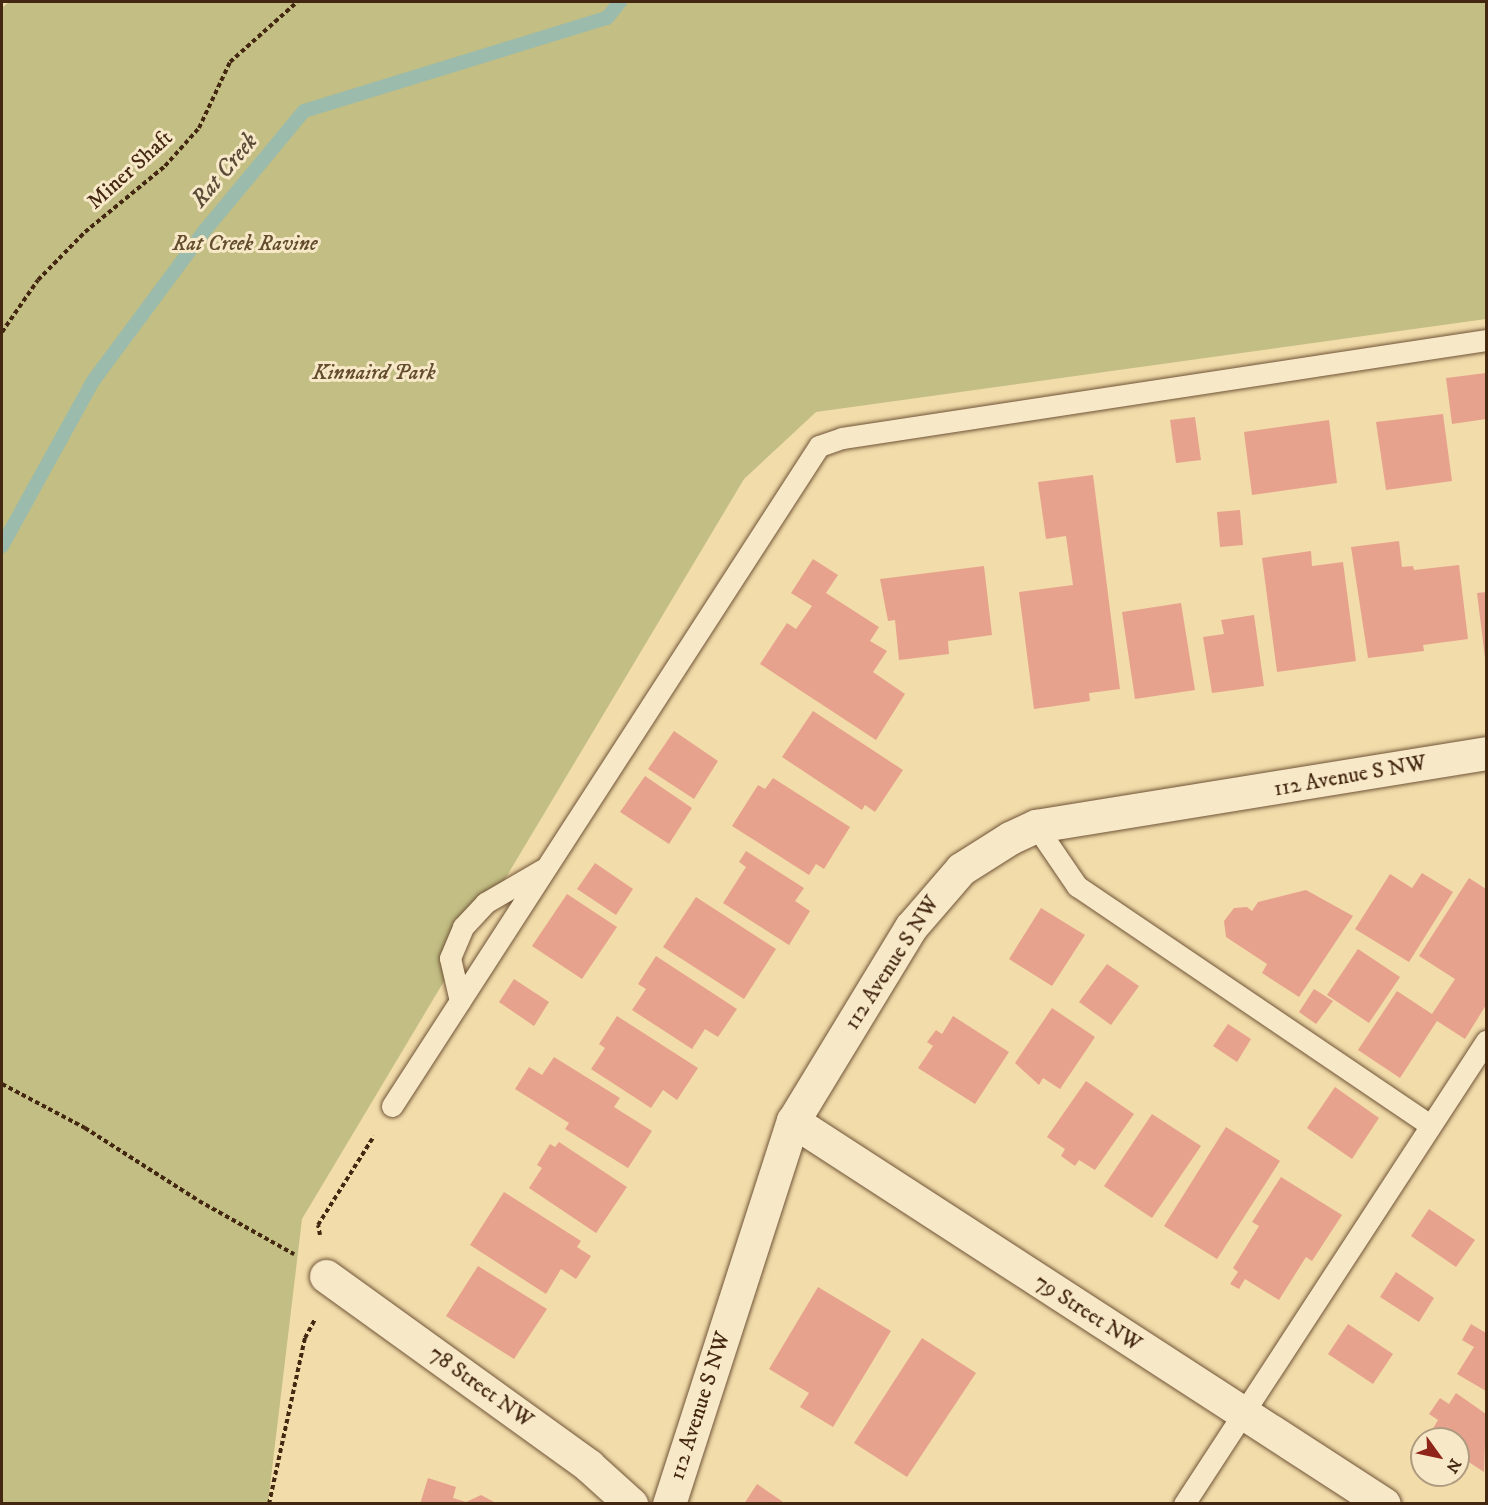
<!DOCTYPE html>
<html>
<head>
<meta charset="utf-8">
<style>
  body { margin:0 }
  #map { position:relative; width:1488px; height:1505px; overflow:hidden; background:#f2dcaa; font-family:"IM FELL DW Pica",serif }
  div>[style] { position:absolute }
  .green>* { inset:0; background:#c2be84 }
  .stream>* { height:14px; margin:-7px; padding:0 7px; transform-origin:7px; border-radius:7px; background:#9bbbac }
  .building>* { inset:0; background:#e7a28d }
  .path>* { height:4px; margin-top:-2px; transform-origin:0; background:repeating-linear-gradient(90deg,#442711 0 4.5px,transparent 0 7.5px) }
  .roads { filter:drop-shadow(0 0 2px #705437) drop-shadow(0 0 2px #705437) }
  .lane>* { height:21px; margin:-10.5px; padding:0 10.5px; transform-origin:10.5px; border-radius:10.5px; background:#f7e8c8 }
  .street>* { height:33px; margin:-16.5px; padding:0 16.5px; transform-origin:16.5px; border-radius:16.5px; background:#f7e8c8 }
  span { translate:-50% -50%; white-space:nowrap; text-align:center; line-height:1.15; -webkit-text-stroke:6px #f7e8c8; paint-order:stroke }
  .street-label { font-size:22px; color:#442711 }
  .park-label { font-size:22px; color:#644d2e; font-style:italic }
  .water-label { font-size:24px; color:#5a4c38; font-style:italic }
  .frame { position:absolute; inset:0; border:3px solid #442711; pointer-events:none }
  .north { position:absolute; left:1410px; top:1427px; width:60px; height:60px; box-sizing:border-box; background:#f7e8c8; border:2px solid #af9b7f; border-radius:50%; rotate:123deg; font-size:16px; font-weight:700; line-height:24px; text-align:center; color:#442711 }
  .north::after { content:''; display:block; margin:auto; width:21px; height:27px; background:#8f2418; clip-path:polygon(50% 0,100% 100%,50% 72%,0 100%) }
</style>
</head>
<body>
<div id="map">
  <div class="green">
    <i style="clip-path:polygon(9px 2px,1486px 2px,1486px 319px,816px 412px,744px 479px,302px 1219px,268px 1503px,2px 1504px,2px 8px)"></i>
  </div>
  <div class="stream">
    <i style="left:2px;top:546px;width:188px;rotate:-61.1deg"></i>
    <i style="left:93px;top:381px;width:189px;rotate:-53.4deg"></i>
    <i style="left:206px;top:229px;width:153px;rotate:-50.3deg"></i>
    <i style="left:304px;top:111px;width:317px;rotate:-17.1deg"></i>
    <i style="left:607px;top:18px;width:21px;rotate:-51deg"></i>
  </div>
  <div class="building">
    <i style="clip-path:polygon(1486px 373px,1486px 419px,1452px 424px,1446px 378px)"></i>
    <i style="clip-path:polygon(1443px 414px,1452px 481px,1386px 490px,1376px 422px)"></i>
    <i style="clip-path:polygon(1195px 417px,1201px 460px,1176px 463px,1170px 420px)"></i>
    <i style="clip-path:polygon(1329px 420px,1337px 483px,1252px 495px,1244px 432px)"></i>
    <i style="clip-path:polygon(1093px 475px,1120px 689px,1089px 693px,1090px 701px,1034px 709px,1019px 592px,1073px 585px,1066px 536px,1046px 539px,1038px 482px)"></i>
    <i style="clip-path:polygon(1240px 510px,1243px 545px,1220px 547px,1217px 512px)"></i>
    <i style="clip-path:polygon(1399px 541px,1402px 567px,1413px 566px,1414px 570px,1459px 565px,1468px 639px,1423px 645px,1424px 651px,1368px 658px,1351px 547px)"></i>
    <i style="clip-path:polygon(1311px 551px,1312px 566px,1343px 562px,1356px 661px,1277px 672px,1262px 558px)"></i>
    <i style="clip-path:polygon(813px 559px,838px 575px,826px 593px,879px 627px,870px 641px,887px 651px,873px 672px,905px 694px,876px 740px,760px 664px,787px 623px,796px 629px,812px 606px,791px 593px)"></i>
    <i style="clip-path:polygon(984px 566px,992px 635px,948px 641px,949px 654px,899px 660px,895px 620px,888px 621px,880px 579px)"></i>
    <i style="clip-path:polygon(1486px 592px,1486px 658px,1485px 658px,1477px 593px)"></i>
    <i style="clip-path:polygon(1181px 603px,1195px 690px,1135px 699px,1122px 612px)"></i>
    <i style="clip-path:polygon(1254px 615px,1264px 686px,1212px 693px,1203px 637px,1224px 634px,1221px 620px)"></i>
    <i style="clip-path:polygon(813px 711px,903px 770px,875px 812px,865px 805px,862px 810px,782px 757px)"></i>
    <i style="clip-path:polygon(674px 731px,718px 761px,694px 799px,648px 769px)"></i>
    <i style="clip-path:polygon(645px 776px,692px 808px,669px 844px,620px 812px)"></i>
    <i style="clip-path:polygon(773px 778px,850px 827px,824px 869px,816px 864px,809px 875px,732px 826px,758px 785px,765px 789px)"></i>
    <i style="clip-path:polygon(746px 851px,804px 888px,795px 901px,810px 911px,789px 945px,723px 903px,746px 867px,739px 862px)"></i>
    <i style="clip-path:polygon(595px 863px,633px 889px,616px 915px,577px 889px)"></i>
    <i style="clip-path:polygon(1422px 873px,1453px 892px,1409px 962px,1355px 929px,1390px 874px,1412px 888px)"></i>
    <i style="clip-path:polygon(1469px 878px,1486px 889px,1486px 1005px,1465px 1039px,1437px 1021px,1400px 1078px,1358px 1050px,1397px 991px,1432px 1014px,1455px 979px,1419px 956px)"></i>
    <i style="clip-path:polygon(1306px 890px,1353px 916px,1299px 997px,1262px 973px,1267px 964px,1226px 937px,1224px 921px,1234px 908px,1247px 907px,1252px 911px,1258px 902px)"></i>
    <i style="clip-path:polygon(567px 894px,617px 927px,582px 979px,532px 946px)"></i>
    <i style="clip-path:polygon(696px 897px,776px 949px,744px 999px,663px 947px)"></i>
    <i style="clip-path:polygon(1041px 908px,1085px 935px,1052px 986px,1009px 959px)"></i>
    <i style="clip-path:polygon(1358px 949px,1400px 977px,1369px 1023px,1327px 995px)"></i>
    <i style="clip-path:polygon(656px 956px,737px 1009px,718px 1037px,705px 1029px,692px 1049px,632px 1010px,646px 989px,638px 984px)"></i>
    <i style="clip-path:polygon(1107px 964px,1139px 986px,1111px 1025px,1079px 1002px)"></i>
    <i style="clip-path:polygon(514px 979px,549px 1002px,534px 1026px,499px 1002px)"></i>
    <i style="clip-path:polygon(1314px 989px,1333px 1001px,1316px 1024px,1299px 1012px)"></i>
    <i style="clip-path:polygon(1052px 1008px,1095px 1037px,1060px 1089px,1043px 1078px,1039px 1085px,1015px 1063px)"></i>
    <i style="clip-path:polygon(617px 1016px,698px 1068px,677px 1100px,663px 1090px,651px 1108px,591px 1069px,605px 1048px,599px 1044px)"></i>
    <i style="clip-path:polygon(953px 1016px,1009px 1052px,975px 1104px,918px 1068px,933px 1046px,927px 1042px,936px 1030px,942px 1034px)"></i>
    <i style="clip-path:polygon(1228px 1024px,1251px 1039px,1237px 1062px,1213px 1046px)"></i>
    <i style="clip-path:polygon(554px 1057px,620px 1098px,614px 1107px,652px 1131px,628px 1168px,565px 1129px,569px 1123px,515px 1089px,529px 1067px,542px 1075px)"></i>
    <i style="clip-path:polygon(1086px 1081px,1134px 1114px,1095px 1170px,1079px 1160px,1075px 1166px,1061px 1156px,1065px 1149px,1047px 1137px)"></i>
    <i style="clip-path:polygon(1335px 1087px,1379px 1118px,1352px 1159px,1307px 1128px)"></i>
    <i style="clip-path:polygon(1152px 1114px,1201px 1146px,1152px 1218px,1104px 1186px)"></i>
    <i style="clip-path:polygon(1226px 1127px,1280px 1161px,1217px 1259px,1164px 1226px)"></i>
    <i style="clip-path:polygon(559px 1142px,627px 1187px,596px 1233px,529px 1188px,542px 1168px,537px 1165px,550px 1144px,555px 1147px)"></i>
    <i style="clip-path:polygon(1281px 1177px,1342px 1215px,1312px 1261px,1306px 1257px,1279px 1300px,1245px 1279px,1239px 1289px,1230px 1284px,1238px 1272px,1233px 1268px,1259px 1226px,1252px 1222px)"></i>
    <i style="clip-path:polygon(504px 1192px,581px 1241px,577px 1247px,591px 1256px,576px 1279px,561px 1269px,546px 1294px,470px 1245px)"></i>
    <i style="clip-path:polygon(1429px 1209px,1475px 1240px,1456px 1267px,1411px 1236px)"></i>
    <i style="clip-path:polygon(478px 1266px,547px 1309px,514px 1359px,446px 1316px)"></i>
    <i style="clip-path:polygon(1396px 1272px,1434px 1298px,1419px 1322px,1380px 1297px)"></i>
    <i style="clip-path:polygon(818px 1287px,891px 1331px,833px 1427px,800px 1407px,809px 1393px,769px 1369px)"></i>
    <i style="clip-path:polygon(1348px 1324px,1393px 1354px,1373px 1384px,1328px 1354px)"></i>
    <i style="clip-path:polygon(1471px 1324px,1486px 1333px,1486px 1391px,1457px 1374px,1474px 1347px,1462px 1340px)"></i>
    <i style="clip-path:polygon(922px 1338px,976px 1373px,907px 1477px,854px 1443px)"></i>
    <i style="clip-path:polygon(1456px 1393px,1486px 1414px,1484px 1472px,1458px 1455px,1458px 1439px,1434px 1439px,1429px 1435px,1438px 1420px,1429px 1414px,1440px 1398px,1449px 1404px)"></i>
    <i style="clip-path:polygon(428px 1478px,456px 1487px,453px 1498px,466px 1502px,481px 1495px,498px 1504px,420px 1504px)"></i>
    <i style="clip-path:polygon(757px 1484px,786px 1504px,744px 1504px)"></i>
  </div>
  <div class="path">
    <i style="left:2px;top:332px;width:63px;rotate:-55.3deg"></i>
    <i style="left:38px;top:280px;width:67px;rotate:-45.6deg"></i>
    <i style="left:85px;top:232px;width:104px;rotate:-39.5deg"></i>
    <i style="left:165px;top:166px;width:51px;rotate:-48.2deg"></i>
    <i style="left:199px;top:128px;width:73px;rotate:-64.8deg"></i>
    <i style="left:230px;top:62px;width:90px;rotate:-41.8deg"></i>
    <i style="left:2px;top:1084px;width:94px;rotate:27.9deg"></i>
    <i style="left:85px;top:1128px;width:135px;rotate:32.6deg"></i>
    <i style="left:199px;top:1201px;width:109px;rotate:29.2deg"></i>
    <i style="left:320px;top:1235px;width:10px;rotate:-101deg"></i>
    <i style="left:318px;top:1225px;width:105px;rotate:-57.8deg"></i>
    <i style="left:269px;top:1504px;width:170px;rotate:-77.8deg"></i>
    <i style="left:305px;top:1338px;width:21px;rotate:-62deg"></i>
  </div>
  <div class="roads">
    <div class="lane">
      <i style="left:1036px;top:826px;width:73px;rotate:55.7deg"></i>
      <i style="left:1077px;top:886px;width:426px;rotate:34.1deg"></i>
      <i style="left:460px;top:1001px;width:44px;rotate:-103.1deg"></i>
      <i style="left:450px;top:958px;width:34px;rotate:-67deg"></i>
      <i style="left:463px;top:927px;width:33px;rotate:-47deg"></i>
      <i style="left:485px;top:903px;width:66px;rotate:-30.1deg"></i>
      <i style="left:392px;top:1106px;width:786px;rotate:-57.1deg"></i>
      <i style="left:819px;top:446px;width:24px;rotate:-19deg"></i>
      <i style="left:842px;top:438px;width:651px;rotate:-8.65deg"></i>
      <i style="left:1184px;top:1504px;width:553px;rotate:-56.88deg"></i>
    </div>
    <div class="street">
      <i style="left:793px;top:1121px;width:704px;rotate:32.95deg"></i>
      <i style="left:326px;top:1276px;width:324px;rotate:35.8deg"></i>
      <i style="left:589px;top:1466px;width:57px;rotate:42.1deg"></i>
      <i style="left:669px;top:1504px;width:403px;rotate:-72.1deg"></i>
      <i style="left:793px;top:1121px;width:227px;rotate:-58.7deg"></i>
      <i style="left:911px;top:927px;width:77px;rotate:-49.2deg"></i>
      <i style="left:961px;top:869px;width:58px;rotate:-32.3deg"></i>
      <i style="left:1010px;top:838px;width:29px;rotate:-25deg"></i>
      <i style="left:1036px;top:826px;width:456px;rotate:-9.2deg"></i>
    </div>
  </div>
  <div class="street-label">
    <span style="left:130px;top:170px;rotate:-42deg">Miner Shaft</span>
    <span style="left:1350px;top:776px;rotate:-10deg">112 Avenue S NW</span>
    <span style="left:892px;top:963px;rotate:-57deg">112 Avenue S NW</span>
    <span style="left:1088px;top:1313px;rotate:33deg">79 Street NW</span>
    <span style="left:481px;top:1387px;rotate:36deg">78 Street NW</span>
    <span style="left:700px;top:1406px;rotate:-72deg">112 Avenue S NW</span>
  </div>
  <div class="park-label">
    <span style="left:245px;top:244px">Rat Creek Ravine</span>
    <span style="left:374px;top:373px">Kinnaird Park</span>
  </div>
  <div class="water-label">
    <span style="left:225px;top:171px;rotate:-50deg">Rat Creek</span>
  </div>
  <div class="frame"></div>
  <div class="north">N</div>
</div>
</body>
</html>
